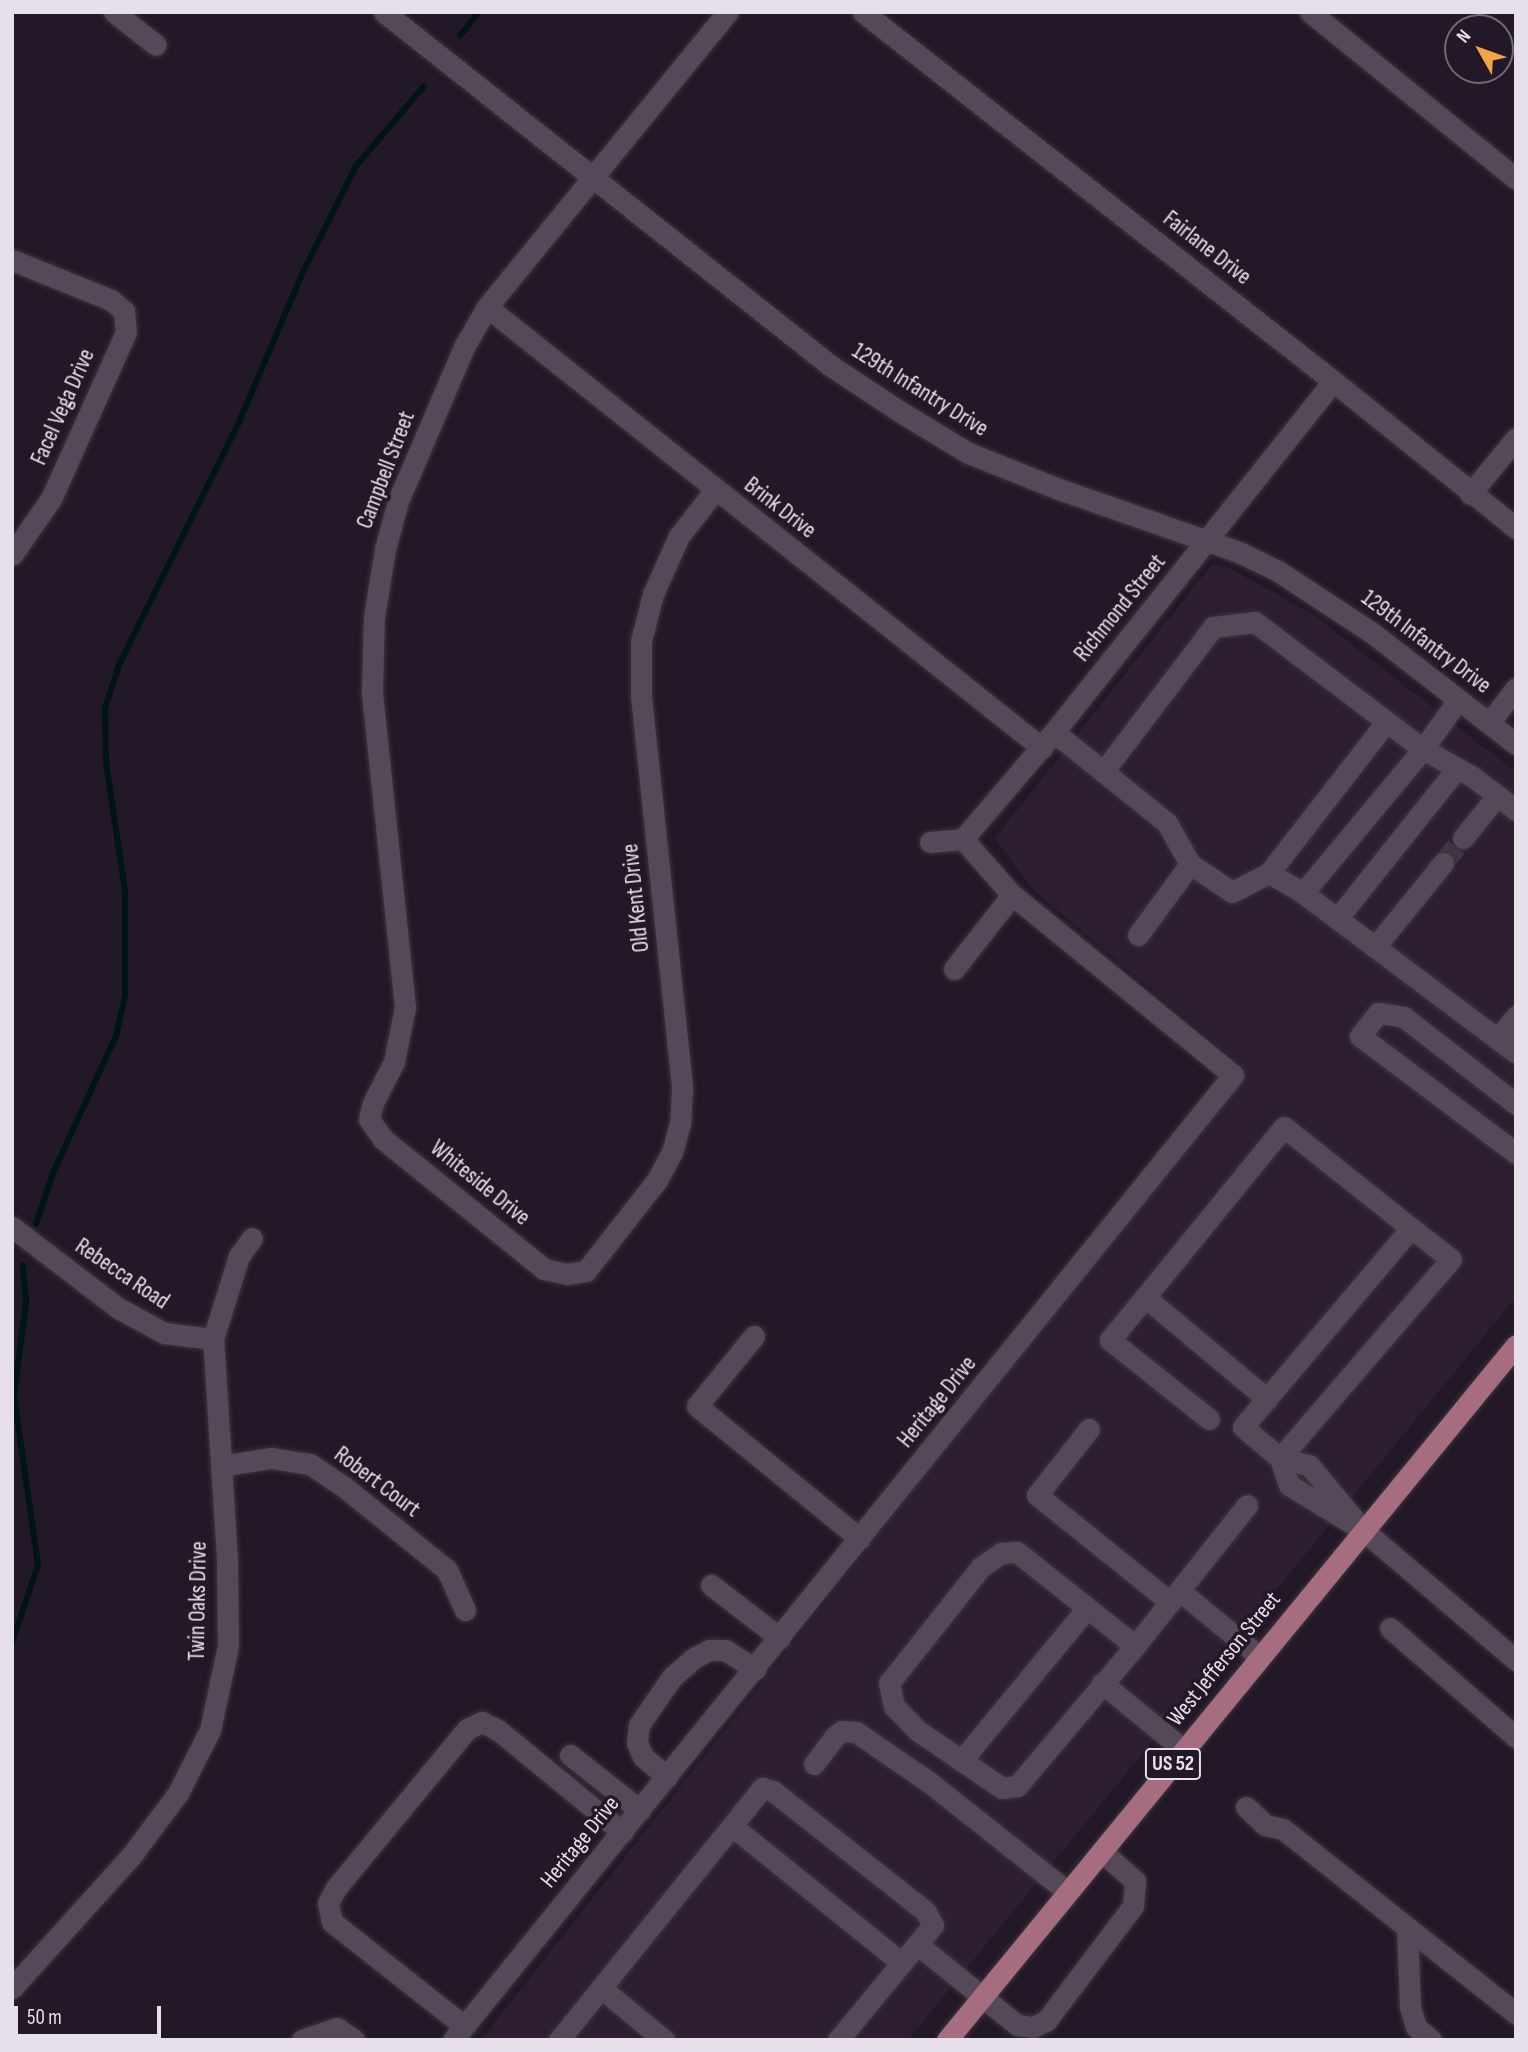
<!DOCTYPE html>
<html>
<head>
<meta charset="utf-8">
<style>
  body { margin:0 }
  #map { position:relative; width:1528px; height:2052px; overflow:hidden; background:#231827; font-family:"Sofia Sans Condensed",sans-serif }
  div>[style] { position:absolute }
  .built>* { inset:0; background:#2d1e32 }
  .stream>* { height:6px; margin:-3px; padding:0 3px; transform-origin:3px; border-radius:3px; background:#001316 }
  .minor-tunnel>* { height:21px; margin-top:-10.5px; transform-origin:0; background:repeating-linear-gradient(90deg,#403644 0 21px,transparent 0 31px) }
  .roads { filter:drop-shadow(0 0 2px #3c343f) drop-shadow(0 0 2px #3c343f) }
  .minor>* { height:21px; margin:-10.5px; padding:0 10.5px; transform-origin:10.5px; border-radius:10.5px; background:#554858 }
  .major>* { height:21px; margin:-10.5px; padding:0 10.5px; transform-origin:10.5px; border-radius:10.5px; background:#a66c80 }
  span { translate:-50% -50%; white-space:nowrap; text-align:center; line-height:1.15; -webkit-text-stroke:7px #231827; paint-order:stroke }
  .shield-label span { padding:2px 5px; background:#231827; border:2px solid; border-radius:5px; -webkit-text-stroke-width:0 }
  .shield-label { font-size:21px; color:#e7dfe9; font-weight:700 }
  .street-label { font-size:23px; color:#e7dfe9 }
  .frame { position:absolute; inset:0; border:14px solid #e7dfe9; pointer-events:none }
  .north { position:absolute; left:1444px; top:14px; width:70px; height:70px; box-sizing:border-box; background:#231827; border:2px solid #716875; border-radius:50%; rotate:310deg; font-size:19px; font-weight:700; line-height:28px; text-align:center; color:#e7dfe9 }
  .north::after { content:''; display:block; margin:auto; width:24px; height:32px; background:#f3a443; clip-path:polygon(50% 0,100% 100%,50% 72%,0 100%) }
  .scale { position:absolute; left:14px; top:2006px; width:147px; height:32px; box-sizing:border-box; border:4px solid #e7dfe9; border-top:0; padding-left:9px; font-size:21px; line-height:24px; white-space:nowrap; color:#e7dfe9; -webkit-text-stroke:5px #231827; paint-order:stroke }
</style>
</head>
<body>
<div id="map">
  <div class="built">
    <i style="clip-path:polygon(1212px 564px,1231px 569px,1311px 613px,1516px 772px,1516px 1297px,908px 2040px,481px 2040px,1245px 1068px,1033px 890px,995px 838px)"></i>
  </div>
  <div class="stream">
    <i style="left:460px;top:36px;width:31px;rotate:-52deg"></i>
    <i style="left:36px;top:1224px;width:54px;rotate:-71.6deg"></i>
    <i style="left:53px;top:1173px;width:151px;rotate:-65.3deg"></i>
    <i style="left:116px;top:1036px;width:41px;rotate:-77.3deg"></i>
    <i style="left:125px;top:996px;width:105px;rotate:-90deg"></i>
    <i style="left:125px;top:891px;width:130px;rotate:-98.4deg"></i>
    <i style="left:106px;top:762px;width:54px;rotate:-91.1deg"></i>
    <i style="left:105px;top:708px;width:45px;rotate:-72deg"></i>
    <i style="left:119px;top:665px;width:271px;rotate:-63.7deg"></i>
    <i style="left:239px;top:422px;width:163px;rotate:-66.9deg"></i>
    <i style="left:303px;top:272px;width:119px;rotate:-63.4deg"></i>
    <i style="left:356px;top:166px;width:105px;rotate:-49.6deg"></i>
    <i style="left:12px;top:1642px;width:81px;rotate:-71.3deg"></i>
    <i style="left:38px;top:1565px;width:171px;rotate:-98.1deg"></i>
    <i style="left:14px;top:1396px;width:95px;rotate:-82.7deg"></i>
    <i style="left:26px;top:1302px;width:37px;rotate:-95deg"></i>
  </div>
  <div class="minor-tunnel">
    <i style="left:1443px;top:863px;width:32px;rotate:-51deg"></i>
  </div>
  <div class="roads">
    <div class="minor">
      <i style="left:114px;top:12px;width:53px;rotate:38.2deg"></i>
      <i style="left:384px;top:12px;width:570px;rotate:38.38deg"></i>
      <i style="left:831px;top:366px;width:82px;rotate:33.5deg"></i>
      <i style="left:899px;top:411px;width:81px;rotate:31.3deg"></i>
      <i style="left:968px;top:453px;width:95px;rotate:21.7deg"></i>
      <i style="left:1056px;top:488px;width:194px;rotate:19.3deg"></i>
      <i style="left:1239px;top:552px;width:43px;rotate:26deg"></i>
      <i style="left:1278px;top:571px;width:111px;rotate:33.3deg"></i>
      <i style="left:1371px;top:632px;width:183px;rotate:37.7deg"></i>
      <i style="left:863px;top:12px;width:598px;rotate:38.14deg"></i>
      <i style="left:1333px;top:381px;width:235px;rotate:38.8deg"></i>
      <i style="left:1310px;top:12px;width:265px;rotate:39deg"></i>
      <i style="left:12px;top:260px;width:107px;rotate:22deg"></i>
      <i style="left:111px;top:300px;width:17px;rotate:40deg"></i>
      <i style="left:124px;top:311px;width:21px;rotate:85deg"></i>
      <i style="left:126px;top:332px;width:181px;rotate:114.2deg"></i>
      <i style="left:52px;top:497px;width:70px;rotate:124.6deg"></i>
      <i style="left:487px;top:307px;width:709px;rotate:38.47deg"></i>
      <i style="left:715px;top:490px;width:58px;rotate:128deg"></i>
      <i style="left:679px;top:536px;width:64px;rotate:114.1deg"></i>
      <i style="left:653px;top:594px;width:49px;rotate:104.3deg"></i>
      <i style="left:641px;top:641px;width:55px;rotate:90deg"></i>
      <i style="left:641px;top:696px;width:395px;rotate:84deg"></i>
      <i style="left:682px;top:1089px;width:34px;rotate:93deg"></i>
      <i style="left:680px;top:1123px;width:30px;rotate:105deg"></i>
      <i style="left:672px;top:1152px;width:32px;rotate:118deg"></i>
      <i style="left:657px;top:1180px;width:115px;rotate:128deg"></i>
      <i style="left:586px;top:1271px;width:19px;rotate:171deg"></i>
      <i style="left:567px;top:1274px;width:24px;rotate:-168deg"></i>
      <i style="left:544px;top:1269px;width:207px;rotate:-141.1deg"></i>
      <i style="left:383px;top:1139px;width:24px;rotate:-125deg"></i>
      <i style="left:369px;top:1119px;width:16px;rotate:-76deg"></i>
      <i style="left:373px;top:1103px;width:46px;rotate:-62.9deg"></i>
      <i style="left:394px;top:1062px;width:56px;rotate:-78.7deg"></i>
      <i style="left:405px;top:1007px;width:317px;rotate:-96deg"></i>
      <i style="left:372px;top:692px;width:75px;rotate:-88.5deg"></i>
      <i style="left:374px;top:617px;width:69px;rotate:-80.8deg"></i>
      <i style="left:385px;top:549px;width:50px;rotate:-74.8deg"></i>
      <i style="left:398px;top:501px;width:168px;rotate:-66.8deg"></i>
      <i style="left:464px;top:347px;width:46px;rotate:-60.1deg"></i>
      <i style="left:487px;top:307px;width:381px;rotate:-50.8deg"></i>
      <i style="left:1470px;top:494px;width:72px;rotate:-50.6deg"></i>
      <i style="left:1489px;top:723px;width:44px;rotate:-52.4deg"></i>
      <i style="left:1054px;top:732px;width:145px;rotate:38.8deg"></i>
      <i style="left:1167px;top:823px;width:47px;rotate:60.7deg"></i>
      <i style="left:1190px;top:864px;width:88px;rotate:126.2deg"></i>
      <i style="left:1103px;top:772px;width:182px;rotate:-52.8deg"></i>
      <i style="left:1213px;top:627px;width:42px;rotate:-6.8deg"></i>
      <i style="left:1255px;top:622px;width:211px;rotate:37.1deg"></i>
      <i style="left:1423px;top:749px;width:60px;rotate:-54.5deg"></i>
      <i style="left:1463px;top:838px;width:54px;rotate:-51deg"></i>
      <i style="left:930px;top:842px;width:33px;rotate:-5deg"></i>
      <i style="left:963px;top:839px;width:140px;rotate:-49.6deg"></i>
      <i style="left:1054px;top:732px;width:448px;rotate:-51.5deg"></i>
      <i style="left:1190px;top:864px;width:50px;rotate:33.7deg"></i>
      <i style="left:1232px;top:892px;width:42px;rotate:-27.2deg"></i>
      <i style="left:1269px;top:873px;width:191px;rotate:-52.2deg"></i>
      <i style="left:1269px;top:873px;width:39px;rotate:30deg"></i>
      <i style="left:1303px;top:893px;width:266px;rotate:36.9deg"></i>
      <i style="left:1303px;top:893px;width:187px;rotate:-50.2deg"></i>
      <i style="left:1423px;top:749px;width:57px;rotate:29.2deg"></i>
      <i style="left:1473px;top:777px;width:54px;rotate:37.5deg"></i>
      <i style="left:1337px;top:919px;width:193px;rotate:-51.5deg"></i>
      <i style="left:1375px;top:947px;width:108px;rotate:-51deg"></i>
      <i style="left:954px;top:969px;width:94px;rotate:-51.9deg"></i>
      <i style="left:1497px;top:1039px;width:30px;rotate:-50deg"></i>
      <i style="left:1516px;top:1104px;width:142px;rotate:-142.2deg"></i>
      <i style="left:1404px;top:1017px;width:26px;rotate:-171deg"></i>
      <i style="left:1378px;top:1013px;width:29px;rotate:128deg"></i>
      <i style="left:1360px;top:1036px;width:195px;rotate:36.9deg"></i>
      <i style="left:12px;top:1227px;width:133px;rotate:37.4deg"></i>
      <i style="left:118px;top:1308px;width:52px;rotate:28.5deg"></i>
      <i style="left:164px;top:1333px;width:49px;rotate:7deg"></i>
      <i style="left:1145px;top:1297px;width:159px;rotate:39.9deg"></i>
      <i style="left:754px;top:1336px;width:90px;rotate:129.2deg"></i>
      <i style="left:697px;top:1406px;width:210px;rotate:39.2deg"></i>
      <i style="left:1209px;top:1419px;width:127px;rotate:-141.4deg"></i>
      <i style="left:1110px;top:1340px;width:275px;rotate:-50.8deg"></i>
      <i style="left:1284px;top:1127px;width:162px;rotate:38.5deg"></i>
      <i style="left:1089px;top:1429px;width:84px;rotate:128.2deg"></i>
      <i style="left:1037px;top:1495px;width:171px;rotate:38.8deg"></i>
      <i style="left:1280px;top:1458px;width:262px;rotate:-49.3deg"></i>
      <i style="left:1451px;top:1259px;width:51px;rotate:-142.2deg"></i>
      <i style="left:1411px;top:1228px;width:260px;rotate:130.2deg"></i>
      <i style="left:1243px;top:1427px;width:48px;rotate:40deg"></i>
      <i style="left:1280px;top:1458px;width:30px;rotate:14deg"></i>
      <i style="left:1309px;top:1465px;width:85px;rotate:50.3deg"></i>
      <i style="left:1280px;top:1458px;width:28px;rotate:72deg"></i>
      <i style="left:1289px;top:1485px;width:87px;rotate:31.3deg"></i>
      <i style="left:1363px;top:1530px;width:201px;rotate:40.4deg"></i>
      <i style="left:221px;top:1466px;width:51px;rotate:-9.1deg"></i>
      <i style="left:271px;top:1458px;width:39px;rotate:9deg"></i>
      <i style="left:310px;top:1464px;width:40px;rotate:34deg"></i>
      <i style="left:343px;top:1486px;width:134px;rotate:38.9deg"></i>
      <i style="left:447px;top:1570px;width:44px;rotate:65.8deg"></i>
      <i style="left:1017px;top:1552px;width:151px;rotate:38.5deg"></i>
      <i style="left:1135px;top:1646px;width:183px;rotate:130.1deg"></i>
      <i style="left:1017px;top:1786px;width:15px;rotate:172deg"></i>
      <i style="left:1002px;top:1788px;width:103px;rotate:-145.7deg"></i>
      <i style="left:917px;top:1730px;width:33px;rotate:-134deg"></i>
      <i style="left:894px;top:1706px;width:24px;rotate:-102deg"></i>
      <i style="left:889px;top:1683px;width:148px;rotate:-51.6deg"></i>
      <i style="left:981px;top:1567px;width:24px;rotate:-35deg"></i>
      <i style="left:1001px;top:1553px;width:16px;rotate:-4deg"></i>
      <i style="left:711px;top:1585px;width:87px;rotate:37.5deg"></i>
      <i style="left:1180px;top:1591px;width:104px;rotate:39.5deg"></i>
      <i style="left:1390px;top:1628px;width:167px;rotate:40.9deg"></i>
      <i style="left:1135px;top:1646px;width:180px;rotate:-51.5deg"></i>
      <i style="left:1102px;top:1683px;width:106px;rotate:39.3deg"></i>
      <i style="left:570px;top:1755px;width:89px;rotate:38.2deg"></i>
      <i style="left:961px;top:1761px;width:198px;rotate:-50.5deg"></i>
      <i style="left:814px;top:1764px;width:34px;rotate:-53deg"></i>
      <i style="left:834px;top:1737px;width:10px;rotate:-37deg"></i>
      <i style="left:842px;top:1731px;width:14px;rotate:4deg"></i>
      <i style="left:856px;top:1732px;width:88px;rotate:34.4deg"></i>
      <i style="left:929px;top:1782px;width:177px;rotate:38.4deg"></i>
      <i style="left:667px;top:1777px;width:31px;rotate:-140deg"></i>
      <i style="left:643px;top:1757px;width:15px;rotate:-113deg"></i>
      <i style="left:637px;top:1743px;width:18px;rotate:-84deg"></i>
      <i style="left:639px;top:1725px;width:58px;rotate:-55.5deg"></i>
      <i style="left:672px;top:1677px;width:29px;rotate:-41deg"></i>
      <i style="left:694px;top:1658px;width:17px;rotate:-28deg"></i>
      <i style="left:709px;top:1650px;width:16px"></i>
      <i style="left:725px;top:1650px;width:36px;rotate:32deg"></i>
      <i style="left:1246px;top:1807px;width:26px;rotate:43deg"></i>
      <i style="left:1265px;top:1825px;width:18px;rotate:13deg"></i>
      <i style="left:1283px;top:1829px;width:298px;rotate:38.4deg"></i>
      <i style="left:732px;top:1826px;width:218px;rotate:38.9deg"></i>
      <i style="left:1407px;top:1928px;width:79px;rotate:87.8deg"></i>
      <i style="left:1410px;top:2007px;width:21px;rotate:73deg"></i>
      <i style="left:1416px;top:2027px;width:20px;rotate:41deg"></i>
      <i style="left:12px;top:1988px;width:178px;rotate:-48deg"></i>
      <i style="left:131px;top:1856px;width:79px;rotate:-53.3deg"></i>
      <i style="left:178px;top:1793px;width:71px;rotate:-63.1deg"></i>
      <i style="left:210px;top:1730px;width:86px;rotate:-77.9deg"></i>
      <i style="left:228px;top:1646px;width:87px;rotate:-90.7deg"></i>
      <i style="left:227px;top:1559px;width:220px;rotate:-93.6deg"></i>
      <i style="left:213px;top:1339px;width:87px;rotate:-72.6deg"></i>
      <i style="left:239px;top:1256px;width:22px;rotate:-54deg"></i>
      <i style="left:601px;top:1988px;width:82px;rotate:39.5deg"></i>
      <i style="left:464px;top:2026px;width:168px;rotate:-141.8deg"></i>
      <i style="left:332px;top:1922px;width:19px;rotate:-102deg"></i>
      <i style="left:328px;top:1903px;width:17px;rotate:-62deg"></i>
      <i style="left:336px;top:1888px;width:206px;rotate:-50.5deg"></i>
      <i style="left:467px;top:1729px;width:17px;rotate:-25deg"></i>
      <i style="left:482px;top:1722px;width:18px;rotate:27deg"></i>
      <i style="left:498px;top:1730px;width:161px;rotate:39.4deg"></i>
      <i style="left:302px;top:2040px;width:37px;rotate:-19deg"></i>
      <i style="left:337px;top:2028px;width:21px;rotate:35deg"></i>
      <i style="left:453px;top:2040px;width:1241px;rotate:-51.05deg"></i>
      <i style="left:1233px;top:1075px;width:285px;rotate:-140.8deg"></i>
      <i style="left:1012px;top:895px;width:74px;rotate:-131.2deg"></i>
      <i style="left:559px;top:2040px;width:324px;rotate:-51.1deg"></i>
      <i style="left:762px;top:1788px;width:11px;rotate:15deg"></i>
      <i style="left:773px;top:1791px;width:195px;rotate:38.3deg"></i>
      <i style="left:926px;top:1912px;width:15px;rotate:62deg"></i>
      <i style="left:933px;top:1925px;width:25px;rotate:130deg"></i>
      <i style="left:838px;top:2040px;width:124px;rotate:-50.5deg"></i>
      <i style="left:917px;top:1944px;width:129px;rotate:39deg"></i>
      <i style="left:1017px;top:2025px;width:16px;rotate:7deg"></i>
      <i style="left:1033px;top:2027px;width:14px;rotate:-25deg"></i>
      <i style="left:1046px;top:2021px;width:144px;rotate:-52.9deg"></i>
      <i style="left:1133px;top:1906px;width:25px;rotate:-85deg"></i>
      <i style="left:1135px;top:1881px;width:45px;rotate:-138.6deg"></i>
    </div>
    <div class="major">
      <i style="left:947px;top:2040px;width:898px;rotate:-50.69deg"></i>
    </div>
  </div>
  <div class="shield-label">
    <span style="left:1173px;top:1764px">US 52</span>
  </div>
  <div class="street-label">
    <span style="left:1207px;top:248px;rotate:38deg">Fairlane Drive</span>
    <span style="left:920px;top:390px;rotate:32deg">129th Infantry Drive</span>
    <span style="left:63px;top:407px;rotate:-66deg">Facel Vega Drive</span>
    <span style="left:386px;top:470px;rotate:-69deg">Campbell Street</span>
    <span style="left:780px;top:508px;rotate:38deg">Brink Drive</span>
    <span style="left:1120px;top:608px;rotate:-51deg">Richmond Street</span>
    <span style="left:1426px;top:642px;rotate:37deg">129th Infantry Drive</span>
    <span style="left:636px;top:898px;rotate:-96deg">Old Kent Drive</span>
    <span style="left:480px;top:1183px;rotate:39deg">Whiteside Drive</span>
    <span style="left:122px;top:1274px;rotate:34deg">Rebecca Road</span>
    <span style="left:937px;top:1402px;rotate:-51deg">Heritage Drive</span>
    <span style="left:377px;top:1482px;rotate:37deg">Robert Court</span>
    <span style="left:198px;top:1601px;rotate:-89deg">Twin Oaks Drive</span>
    <span style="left:1224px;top:1659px;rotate:-51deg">West Jefferson Street</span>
    <span style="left:580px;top:1842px;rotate:-51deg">Heritage Drive</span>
  </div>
  <div class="frame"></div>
  <div class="north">N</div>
  <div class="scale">50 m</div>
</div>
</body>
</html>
